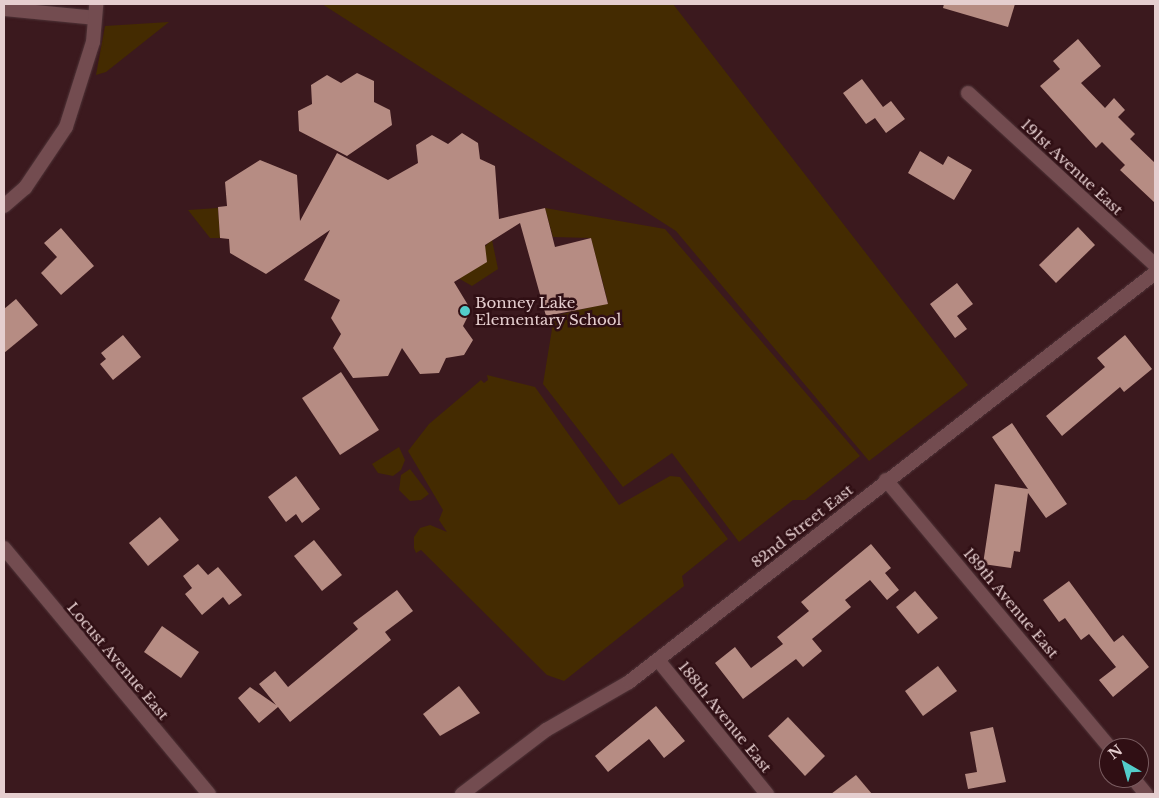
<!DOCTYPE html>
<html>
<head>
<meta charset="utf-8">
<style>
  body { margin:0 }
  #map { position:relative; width:1159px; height:798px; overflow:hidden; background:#3b191e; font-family:"Libre Baskerville",serif }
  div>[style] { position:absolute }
  .green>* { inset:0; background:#442b01 }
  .building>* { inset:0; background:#b68c83 }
  .roads { filter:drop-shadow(0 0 1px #4f3438) drop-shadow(0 0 1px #4f3438) }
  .minor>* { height:14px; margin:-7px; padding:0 7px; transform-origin:7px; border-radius:7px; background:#734c50 }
  .tertiary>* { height:14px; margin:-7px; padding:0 7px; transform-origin:7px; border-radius:7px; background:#734c50 }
  .dots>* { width:14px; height:14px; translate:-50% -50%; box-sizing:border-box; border:2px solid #300f14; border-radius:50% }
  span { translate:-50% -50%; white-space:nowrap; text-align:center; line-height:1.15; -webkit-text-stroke:5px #300f14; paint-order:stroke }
  .street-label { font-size:15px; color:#e5cecf }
  .poi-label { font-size:15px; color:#e5cecf }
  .left { translate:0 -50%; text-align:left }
  .frame { position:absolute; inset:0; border:5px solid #e5cecf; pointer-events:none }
  .north { position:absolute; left:1099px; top:738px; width:50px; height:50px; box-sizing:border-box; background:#300f14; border:1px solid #785b5f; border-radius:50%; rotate:322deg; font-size:14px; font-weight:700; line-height:20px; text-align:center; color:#e5cecf }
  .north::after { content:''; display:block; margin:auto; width:18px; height:22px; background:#53cdca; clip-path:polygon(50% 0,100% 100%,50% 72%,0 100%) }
</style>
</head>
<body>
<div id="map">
  <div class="green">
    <i style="clip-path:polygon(322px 4px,673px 4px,968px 385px,869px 461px,676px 231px)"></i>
    <i style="clip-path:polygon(169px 22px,106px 72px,96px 75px,105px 26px)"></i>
    <i style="clip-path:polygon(218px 208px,220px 238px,210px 238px,188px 210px)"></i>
    <i style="clip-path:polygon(545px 208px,665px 229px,860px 456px,805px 500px,793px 500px,739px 542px,672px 453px,623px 487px,543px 384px,552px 329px,550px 317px,608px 303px,601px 275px,578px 281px,598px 266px,591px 238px,553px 237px)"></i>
    <i style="clip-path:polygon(492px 240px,498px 269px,472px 286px,453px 275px)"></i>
    <i style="clip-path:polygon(487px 375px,535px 387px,619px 505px,670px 476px,680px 477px,728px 539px,682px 576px,684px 586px,564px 681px,547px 675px,421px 550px,416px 553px,414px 548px,414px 537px,420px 528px,430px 525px,447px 532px,439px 520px,443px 510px,408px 451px,429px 424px,481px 380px,484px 383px,488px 380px)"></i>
    <i style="clip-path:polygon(399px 447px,405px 460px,401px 470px,393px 476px,378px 473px,372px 464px)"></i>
    <i style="clip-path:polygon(410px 469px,429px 494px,421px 500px,410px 501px,399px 490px,401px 475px)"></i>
  </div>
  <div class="building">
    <i style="clip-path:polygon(944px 4px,1015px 4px,1008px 27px,943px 8px)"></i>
    <i style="clip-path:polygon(1078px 39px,1101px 66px,1081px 83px,1105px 108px,1114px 98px,1125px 110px,1118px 117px,1135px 134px,1130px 139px,1155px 163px,1155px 203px,1120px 170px,1125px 165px,1102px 142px,1096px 148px,1040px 86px,1060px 69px,1053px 61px)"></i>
    <i style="clip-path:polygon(357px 73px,374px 81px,374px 102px,390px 110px,392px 125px,347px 156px,299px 131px,298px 111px,312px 104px,311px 85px,327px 75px,341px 83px)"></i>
    <i style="clip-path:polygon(862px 79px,883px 107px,891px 101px,905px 119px,886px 133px,875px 118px,866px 124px,843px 93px)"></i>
    <i style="clip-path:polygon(462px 133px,478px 143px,480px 159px,495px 166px,499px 219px,545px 208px,555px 247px,591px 238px,608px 304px,546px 316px,520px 223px,485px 245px,487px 262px,454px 282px,471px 310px,463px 326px,473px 340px,464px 355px,446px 358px,439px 373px,420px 374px,402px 348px,388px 376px,353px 378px,333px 348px,341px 334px,331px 318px,340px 300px,304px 280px,330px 230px,266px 274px,230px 253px,229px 239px,220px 238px,218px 207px,227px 206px,225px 182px,260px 160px,297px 175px,300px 221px,337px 153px,388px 180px,418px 163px,416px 145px,432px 135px,448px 144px)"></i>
    <i style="clip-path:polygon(920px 151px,943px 165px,948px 156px,972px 170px,954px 200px,908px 173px)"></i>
    <i style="clip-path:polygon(1078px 227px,1095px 245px,1056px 283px,1039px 265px)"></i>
    <i style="clip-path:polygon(61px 228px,94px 266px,61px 295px,41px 273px,57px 257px,44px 243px)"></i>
    <i style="clip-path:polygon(957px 283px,973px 304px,957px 316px,967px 329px,955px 338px,930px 304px)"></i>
    <i style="clip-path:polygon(16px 299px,38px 325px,4px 353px,4px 309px)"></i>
    <i style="clip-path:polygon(123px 335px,141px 357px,113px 380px,100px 364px,106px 359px,101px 353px)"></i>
    <i style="clip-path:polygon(1125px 335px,1152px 369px,1124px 392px,1120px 387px,1062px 436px,1046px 416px,1105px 367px,1097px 358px)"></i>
    <i style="clip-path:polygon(341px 372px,379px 430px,340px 455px,302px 398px)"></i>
    <i style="clip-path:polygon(1012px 423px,1067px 504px,1046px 518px,1028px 493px,1020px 552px,1014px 551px,1011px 568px,983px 564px,995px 484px,1028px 489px,992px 437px)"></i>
    <i style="clip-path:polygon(296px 476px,320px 509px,302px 523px,296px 514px,286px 522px,268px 497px)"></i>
    <i style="clip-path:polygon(160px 517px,179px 540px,148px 566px,129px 543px)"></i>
    <i style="clip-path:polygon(314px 540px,342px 575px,322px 591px,294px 556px)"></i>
    <i style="clip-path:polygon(871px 544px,891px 568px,885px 573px,899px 590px,887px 600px,870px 580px,845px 600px,851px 607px,812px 639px,822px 651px,803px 667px,796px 659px,743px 699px,715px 663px,735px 647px,751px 668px,783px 644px,777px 637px,809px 611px,801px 602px)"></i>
    <i style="clip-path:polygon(198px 564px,208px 575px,218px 567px,242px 595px,229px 605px,223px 597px,202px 615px,185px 594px,192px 588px,183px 576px)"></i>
    <i style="clip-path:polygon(1069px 581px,1114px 642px,1123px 635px,1149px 667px,1113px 697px,1099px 680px,1116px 667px,1089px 634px,1081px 640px,1065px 618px,1059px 622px,1043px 600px)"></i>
    <i style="clip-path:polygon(397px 590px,413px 611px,385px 632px,391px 640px,290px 722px,278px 707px,259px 723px,238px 698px,250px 687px,276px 705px,259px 684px,275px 671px,288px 687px,358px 629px,353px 623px)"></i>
    <i style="clip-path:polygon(915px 591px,938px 618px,918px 634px,896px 607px)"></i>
    <i style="clip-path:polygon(162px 626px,199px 652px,181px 678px,144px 652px)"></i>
    <i style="clip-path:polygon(938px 666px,957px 691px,923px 716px,905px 691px)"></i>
    <i style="clip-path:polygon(459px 686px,480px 713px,440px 736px,423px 714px)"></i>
    <i style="clip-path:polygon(656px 706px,685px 741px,664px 758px,649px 739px,608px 772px,595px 756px)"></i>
    <i style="clip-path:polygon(788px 717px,825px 756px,805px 776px,768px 736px)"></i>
    <i style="clip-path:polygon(993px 727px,1006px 782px,968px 789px,965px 774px,977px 772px,970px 732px)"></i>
    <i style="clip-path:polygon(856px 775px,872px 794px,831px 794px)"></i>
  </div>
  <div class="roads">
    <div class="minor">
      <i style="left:4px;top:9px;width:91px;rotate:5.6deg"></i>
      <i style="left:968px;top:93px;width:254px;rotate:42.6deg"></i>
      <i style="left:4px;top:206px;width:28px;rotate:-41deg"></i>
      <i style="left:25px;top:188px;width:73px;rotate:-56.1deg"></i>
      <i style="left:66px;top:127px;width:89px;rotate:-72.4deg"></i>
      <i style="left:93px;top:42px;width:38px;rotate:-85deg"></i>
      <i style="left:886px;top:480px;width:349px;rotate:50.1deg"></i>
      <i style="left:658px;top:660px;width:173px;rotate:50.9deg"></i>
      <i style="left:1133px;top:778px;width:21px;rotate:51deg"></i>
      <i style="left:462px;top:794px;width:106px;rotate:-37.3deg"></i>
      <i style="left:546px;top:730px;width:96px;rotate:-30deg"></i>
      <i style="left:629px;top:682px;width:666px;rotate:-37.87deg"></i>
    </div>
    <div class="tertiary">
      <i style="left:4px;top:548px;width:320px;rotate:50.2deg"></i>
    </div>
  </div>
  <div class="dots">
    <i style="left:465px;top:311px;background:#53cdca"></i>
  </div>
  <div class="street-label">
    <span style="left:1072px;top:167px;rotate:43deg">191st Avenue East</span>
    <span style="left:802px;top:526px;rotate:-38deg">82nd Street East</span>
    <span style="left:1011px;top:603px;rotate:50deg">189th Avenue East</span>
    <span style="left:118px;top:661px;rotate:50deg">Locust Avenue East</span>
    <span style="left:725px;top:717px;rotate:51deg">188th Avenue East</span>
  </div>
  <div class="poi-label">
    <span class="left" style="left:475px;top:311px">Bonney Lake<br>Elementary School</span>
  </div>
  <div class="frame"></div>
  <div class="north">N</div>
</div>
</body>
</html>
